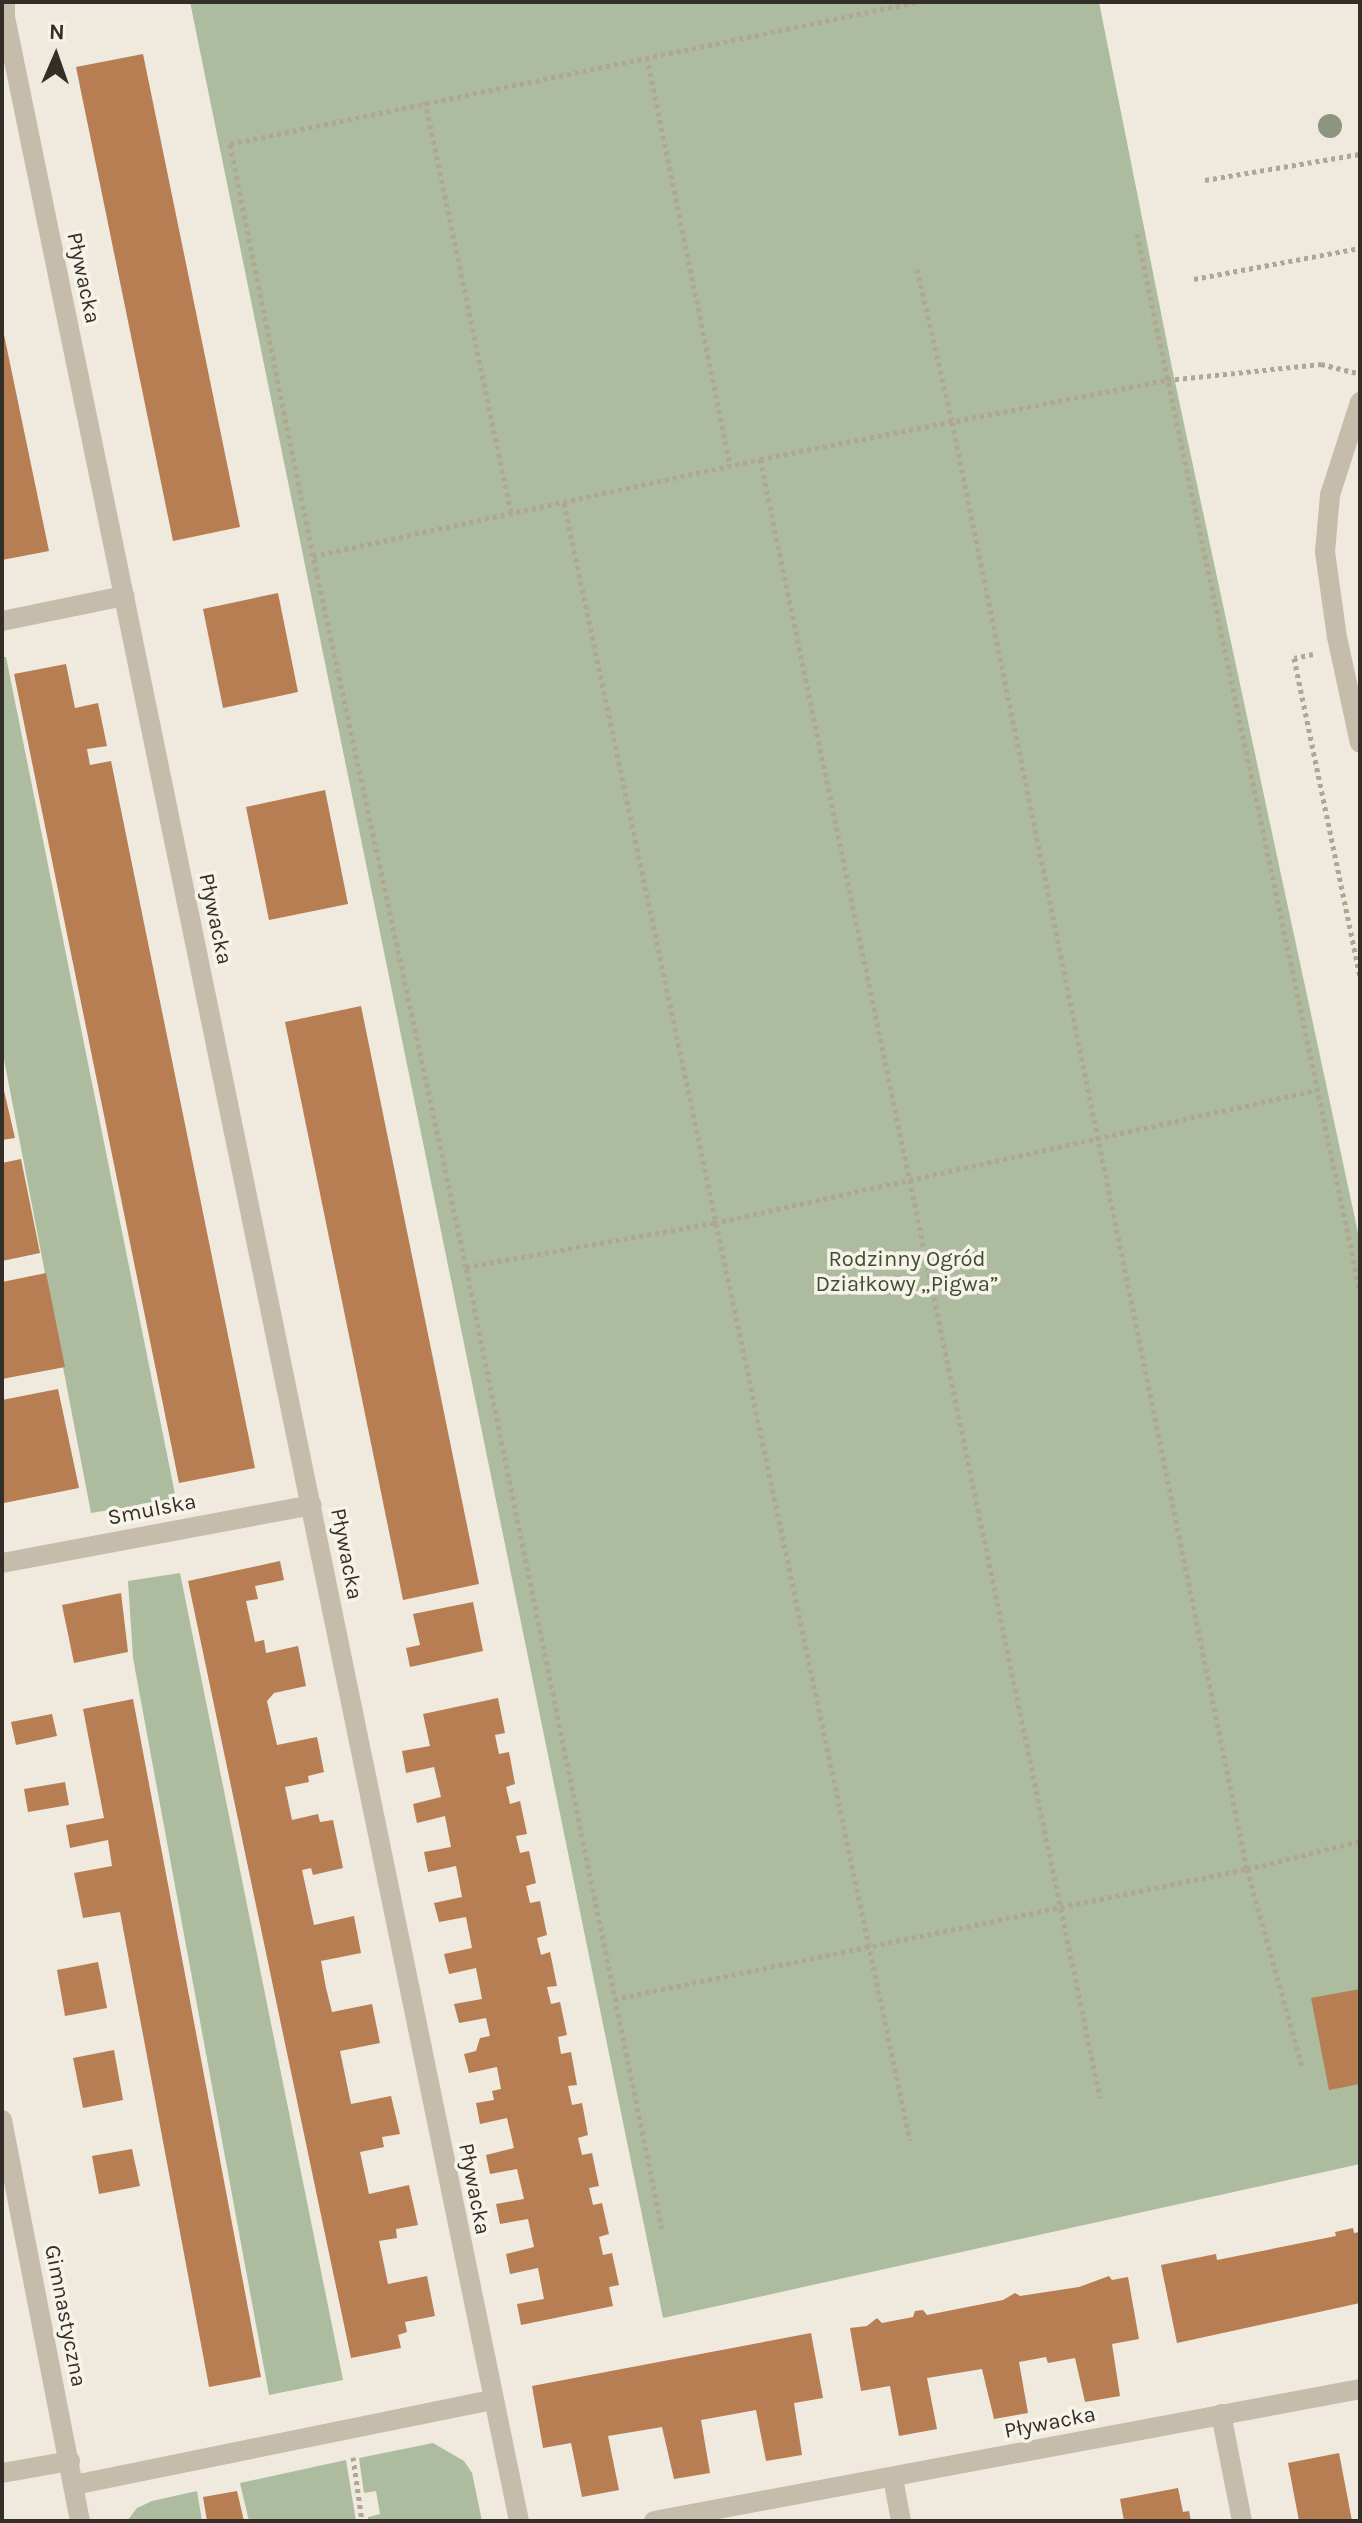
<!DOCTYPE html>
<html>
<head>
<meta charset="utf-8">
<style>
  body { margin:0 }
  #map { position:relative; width:1362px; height:2523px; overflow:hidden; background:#efeadd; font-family:Karla,sans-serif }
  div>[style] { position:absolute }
  .green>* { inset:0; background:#adbc9f }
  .building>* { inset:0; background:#b77d53 }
  .path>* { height:5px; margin-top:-2.5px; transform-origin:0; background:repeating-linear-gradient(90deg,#b1a695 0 4px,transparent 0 8px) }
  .minor>* { height:20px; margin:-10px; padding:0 10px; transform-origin:10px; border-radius:10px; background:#c6bcab }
  .trees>* { width:24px; height:24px; margin:-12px; border-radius:50%; background:#8e957e }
  span { translate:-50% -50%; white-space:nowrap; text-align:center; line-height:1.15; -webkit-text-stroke:7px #f7f3e9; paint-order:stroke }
  .street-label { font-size:22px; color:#342e29 }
  .park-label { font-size:22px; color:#3e4f30 }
  .frame { position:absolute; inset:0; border:4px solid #342e29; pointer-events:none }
  .north { position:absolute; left:16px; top:16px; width:80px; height:80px; -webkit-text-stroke:6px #f7f3e9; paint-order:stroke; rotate:2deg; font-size:22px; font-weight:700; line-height:32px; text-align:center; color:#342e29 }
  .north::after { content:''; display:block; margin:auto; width:28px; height:36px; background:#342e29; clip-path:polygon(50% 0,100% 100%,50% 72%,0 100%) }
</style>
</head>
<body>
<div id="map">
  <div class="green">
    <i style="clip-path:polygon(190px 2px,1099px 2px,1172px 368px,1360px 1242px,1360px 2164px,663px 2318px)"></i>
    <i style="clip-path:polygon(2px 657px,6px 657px,176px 1499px,91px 1513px,2px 1049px)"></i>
    <i style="clip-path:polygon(180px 1573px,343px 2380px,269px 2395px,133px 1658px,128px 1581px)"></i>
    <i style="clip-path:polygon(433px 2443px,464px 2461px,472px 2473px,482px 2521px,368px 2521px,368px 2517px,380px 2514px,376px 2491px,364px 2493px,359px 2458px)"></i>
    <i style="clip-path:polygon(346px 2460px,356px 2521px,249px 2521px,240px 2483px)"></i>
    <i style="clip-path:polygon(197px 2491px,202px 2521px,127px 2521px,137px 2508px,152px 2501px)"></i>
  </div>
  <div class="building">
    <i style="clip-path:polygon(143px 54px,240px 527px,173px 541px,76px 67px)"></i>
    <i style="clip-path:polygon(2px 325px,49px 551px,2px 560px)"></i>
    <i style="clip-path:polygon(278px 593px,298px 692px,223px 708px,203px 609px)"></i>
    <i style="clip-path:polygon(66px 664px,75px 708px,98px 703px,107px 746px,87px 749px,90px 765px,111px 761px,255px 1468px,179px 1483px,14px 674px)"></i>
    <i style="clip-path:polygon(325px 790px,348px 904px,269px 920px,246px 807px)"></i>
    <i style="clip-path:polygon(361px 1006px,479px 1584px,403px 1600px,285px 1022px)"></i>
    <i style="clip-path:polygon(2px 1082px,15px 1138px,2px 1140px)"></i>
    <i style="clip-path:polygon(21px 1159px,40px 1253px,2px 1261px,2px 1163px)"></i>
    <i style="clip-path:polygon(46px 1273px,65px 1367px,2px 1379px,2px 1282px)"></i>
    <i style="clip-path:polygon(58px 1389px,79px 1488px,4px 1503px,2px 1400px)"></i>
    <i style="clip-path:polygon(280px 1561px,284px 1580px,255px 1586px,258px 1599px,246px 1601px,255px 1642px,264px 1640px,266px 1653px,298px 1646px,306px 1686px,274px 1693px,267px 1701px,277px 1745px,317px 1737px,324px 1772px,308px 1776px,309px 1782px,285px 1787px,292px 1820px,318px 1814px,320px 1822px,333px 1820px,343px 1868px,313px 1875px,311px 1868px,302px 1870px,314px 1925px,354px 1916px,361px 1953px,321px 1961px,326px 1988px,332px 2012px,372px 2004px,380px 2043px,340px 2051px,351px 2104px,391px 2096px,400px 2134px,382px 2137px,384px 2147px,360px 2152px,369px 2194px,409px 2185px,418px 2225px,396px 2229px,397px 2238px,379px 2241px,388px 2284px,427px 2276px,435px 2316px,405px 2322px,407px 2332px,398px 2335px,401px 2348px,351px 2358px,188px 1581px)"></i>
    <i style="clip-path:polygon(121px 1593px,128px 1652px,74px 1663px,62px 1605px)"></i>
    <i style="clip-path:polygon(473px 1602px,483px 1651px,410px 1667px,406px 1648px,420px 1645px,413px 1614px)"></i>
    <i style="clip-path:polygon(498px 1698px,505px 1733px,495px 1735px,499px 1754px,509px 1752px,515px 1784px,506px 1787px,510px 1804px,520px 1801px,527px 1834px,516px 1836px,520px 1853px,529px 1851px,536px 1883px,526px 1886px,530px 1903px,540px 1901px,547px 1935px,537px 1938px,541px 1955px,550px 1952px,557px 1986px,547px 1987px,551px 2004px,560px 2002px,567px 2035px,558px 2037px,561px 2054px,571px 2052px,577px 2085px,568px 2086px,572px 2105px,582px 2103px,588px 2135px,578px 2138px,582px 2155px,592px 2153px,599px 2186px,589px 2188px,593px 2205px,602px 2203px,609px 2234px,599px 2237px,603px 2255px,612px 2253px,619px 2285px,609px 2287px,613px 2306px,521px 2325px,517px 2304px,544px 2299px,538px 2268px,510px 2274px,506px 2254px,534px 2247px,528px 2219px,500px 2224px,496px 2204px,524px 2199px,517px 2169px,490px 2174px,486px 2155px,514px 2148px,507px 2118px,480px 2124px,476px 2103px,494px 2100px,492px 2091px,501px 2089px,497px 2067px,469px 2073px,464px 2054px,476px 2051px,480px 2038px,490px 2036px,486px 2018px,459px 2023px,454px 2004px,482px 1999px,476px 1968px,449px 1974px,444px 1954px,472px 1948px,466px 1917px,439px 1922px,434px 1903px,462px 1897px,456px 1866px,428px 1872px,424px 1852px,451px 1847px,445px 1816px,417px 1823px,413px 1804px,441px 1797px,434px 1767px,406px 1773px,402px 1751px,430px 1746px,423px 1714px)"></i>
    <i style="clip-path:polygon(133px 1699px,261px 2377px,209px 2387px,120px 1912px,83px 1918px,74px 1873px,112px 1866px,108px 1840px,70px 1848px,66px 1825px,104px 1818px,83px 1709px)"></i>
    <i style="clip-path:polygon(52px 1714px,57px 1736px,16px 1745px,11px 1722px)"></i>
    <i style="clip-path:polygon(65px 1782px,69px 1805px,28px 1812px,24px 1789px)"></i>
    <i style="clip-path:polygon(98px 1962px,107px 2008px,65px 2016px,57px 1970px)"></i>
    <i style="clip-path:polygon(1360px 1989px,1360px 2084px,1329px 2090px,1311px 1998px)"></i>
    <i style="clip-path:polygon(114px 2050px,123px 2100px,83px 2108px,73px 2058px)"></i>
    <i style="clip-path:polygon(132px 2149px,140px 2186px,99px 2194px,92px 2156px)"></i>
    <i style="clip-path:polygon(1353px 2228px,1354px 2233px,1360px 2232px,1360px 2303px,1177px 2343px,1161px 2265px,1216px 2254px,1217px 2260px,1336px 2236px,1335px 2232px)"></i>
    <i style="clip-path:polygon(1109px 2276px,1112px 2280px,1128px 2277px,1139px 2339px,1112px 2344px,1120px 2396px,1085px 2402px,1075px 2358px,1048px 2363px,1046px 2357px,1019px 2362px,1028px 2413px,994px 2419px,982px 2369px,927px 2378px,937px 2429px,899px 2436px,890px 2386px,861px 2391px,850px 2328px,867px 2326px,877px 2318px,882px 2323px,913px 2317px,915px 2311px,923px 2310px,927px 2315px,1003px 2300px,1015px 2293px,1020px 2296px,1079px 2287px)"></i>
    <i style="clip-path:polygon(811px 2333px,823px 2398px,794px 2403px,802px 2455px,766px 2461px,756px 2410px,701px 2420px,710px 2473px,674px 2479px,662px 2427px,608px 2436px,619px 2490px,582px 2497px,571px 2443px,543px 2448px,532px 2386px)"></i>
    <i style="clip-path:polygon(1339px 2453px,1352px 2521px,1299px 2521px,1288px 2463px)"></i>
    <i style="clip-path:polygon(1178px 2488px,1183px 2512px,1189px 2511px,1191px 2521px,1124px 2521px,1120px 2499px)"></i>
    <i style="clip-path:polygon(237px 2491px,244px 2521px,207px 2521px,203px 2497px)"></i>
  </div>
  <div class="path">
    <i style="left:647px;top:57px;width:417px;rotate:78.5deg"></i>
    <i style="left:425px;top:101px;width:422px;rotate:78.2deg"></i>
    <i style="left:1205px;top:180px;width:157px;rotate:-9.5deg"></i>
    <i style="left:1137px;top:234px;width:1080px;rotate:78.09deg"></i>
    <i style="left:917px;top:269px;width:157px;rotate:77.1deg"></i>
    <i style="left:952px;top:422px;width:1477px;rotate:78.48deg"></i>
    <i style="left:1247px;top:1869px;width:205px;rotate:74.4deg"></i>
    <i style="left:1194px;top:279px;width:169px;rotate:-10.6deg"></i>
    <i style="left:760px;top:459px;width:1674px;rotate:78.28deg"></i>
    <i style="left:564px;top:503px;width:1674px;rotate:78.07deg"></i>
    <i style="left:313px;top:556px;width:457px;rotate:-12.2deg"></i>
    <i style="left:760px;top:459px;width:415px;rotate:-11deg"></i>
    <i style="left:1167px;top:380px;width:155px;rotate:-5.9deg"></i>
    <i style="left:1321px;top:364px;width:36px;rotate:14deg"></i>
    <i style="left:1313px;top:654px;width:19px;rotate:168deg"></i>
    <i style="left:1294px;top:658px;width:325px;rotate:78.3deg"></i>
    <i style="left:466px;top:1267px;width:252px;rotate:-10.1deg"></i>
    <i style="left:714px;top:1223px;width:617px;rotate:-12.44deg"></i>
    <i style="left:614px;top:1999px;width:646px;rotate:-11.61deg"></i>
    <i style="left:1247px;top:1869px;width:116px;rotate:-13.9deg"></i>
    <i style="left:662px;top:2229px;width:982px;rotate:-101.52deg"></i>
    <i style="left:466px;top:1267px;width:727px;rotate:-102.14deg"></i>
    <i style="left:313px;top:556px;width:420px;rotate:-101.4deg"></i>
    <i style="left:230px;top:144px;width:702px;rotate:-11.68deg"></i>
    <i style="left:353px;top:2457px;width:65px;rotate:82deg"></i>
  </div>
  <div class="minor">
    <i style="left:5px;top:2px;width:15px;rotate:90deg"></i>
    <i style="left:5px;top:17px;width:2556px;rotate:78.4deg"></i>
    <i style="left:1360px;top:402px;width:98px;rotate:107.9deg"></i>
    <i style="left:1330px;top:495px;width:57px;rotate:95deg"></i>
    <i style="left:1325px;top:552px;width:86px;rotate:82deg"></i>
    <i style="left:1337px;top:637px;width:108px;rotate:77.8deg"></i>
    <i style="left:2px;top:621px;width:125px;rotate:-11.6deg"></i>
    <i style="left:2px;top:1563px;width:315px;rotate:-10.6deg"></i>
    <i style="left:2px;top:2120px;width:409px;rotate:79deg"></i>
    <i style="left:1221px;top:2414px;width:109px;rotate:78.9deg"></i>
    <i style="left:2px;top:2473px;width:69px;rotate:-10deg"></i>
    <i style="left:893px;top:2478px;width:44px;rotate:79.5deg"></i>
    <i style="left:74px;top:2485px;width:427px;rotate:-11.5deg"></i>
    <i style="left:654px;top:2521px;width:718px;rotate:-10.59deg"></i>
  </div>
  <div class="trees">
    <i style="left:1330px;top:126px"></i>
  </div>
  <div class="street-label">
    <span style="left:83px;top:278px;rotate:78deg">Pływacka</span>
    <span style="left:215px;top:919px;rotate:78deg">Pływacka</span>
    <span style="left:152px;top:1510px;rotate:-11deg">Smulska</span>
    <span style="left:346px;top:1554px;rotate:79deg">Pływacka</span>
    <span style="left:474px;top:2189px;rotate:79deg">Pływacka</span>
    <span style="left:65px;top:2316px;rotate:79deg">Gimnastyczna</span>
    <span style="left:1050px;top:2423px;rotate:-11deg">Pływacka</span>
  </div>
  <div class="park-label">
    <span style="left:907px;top:1272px">Rodzinny Ogród<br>Działkowy „Pigwa”</span>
  </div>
  <div class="frame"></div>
  <div class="north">N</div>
</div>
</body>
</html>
